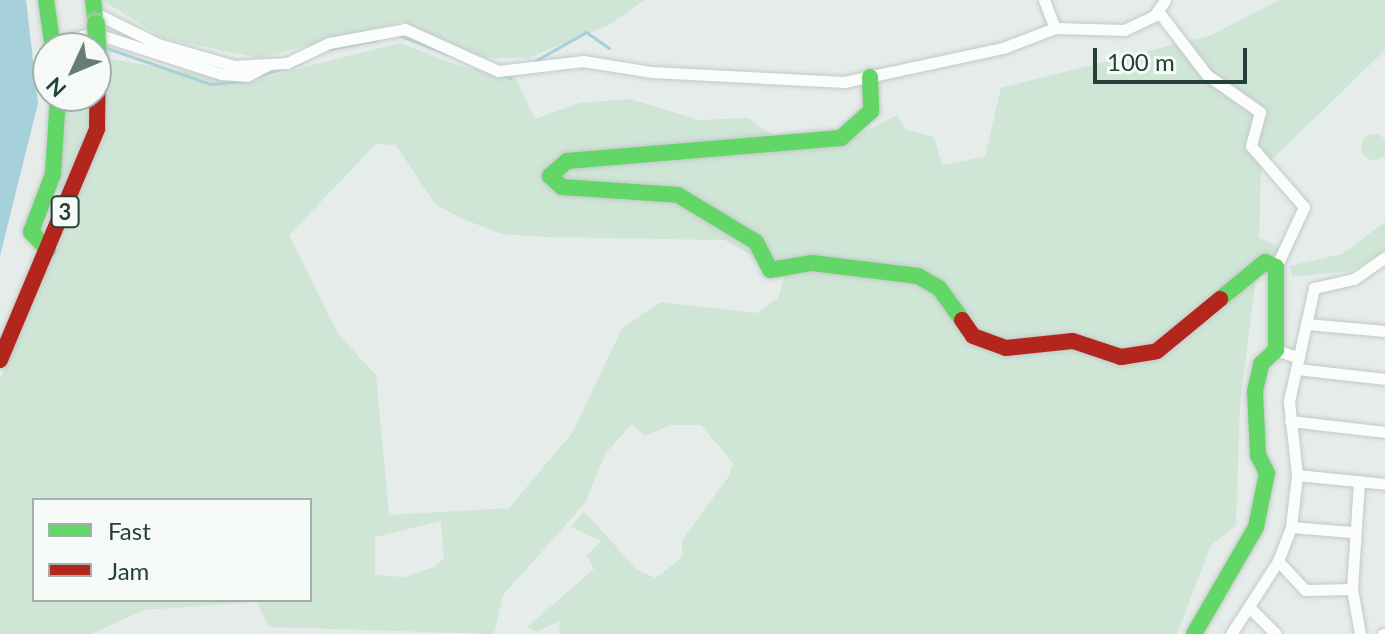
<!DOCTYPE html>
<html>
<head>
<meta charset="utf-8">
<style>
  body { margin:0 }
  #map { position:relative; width:1385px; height:634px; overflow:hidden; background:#e6ece9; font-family:Lato,sans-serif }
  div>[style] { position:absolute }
  .green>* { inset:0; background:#cfe5d6 }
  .round { border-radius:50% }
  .water>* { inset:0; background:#a6d1da }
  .stream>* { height:3px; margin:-1.5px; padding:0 1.5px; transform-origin:1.5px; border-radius:1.5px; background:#a6d1da }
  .roads { filter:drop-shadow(0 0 2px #c3c9c6) drop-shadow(0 0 2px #c3c9c6) }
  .street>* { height:11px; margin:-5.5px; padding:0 5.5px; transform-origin:5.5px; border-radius:5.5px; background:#fbfcfc }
  .fast>* { height:16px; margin:-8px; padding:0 8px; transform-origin:8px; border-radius:8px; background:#63d668 }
  .jam>* { height:16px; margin:-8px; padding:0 8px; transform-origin:8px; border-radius:8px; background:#b3261e }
  .bridges { filter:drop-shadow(0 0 2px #c2cac8) drop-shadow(0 0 2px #c2cac8) }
  .fast-bridge>* { height:18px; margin:-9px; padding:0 9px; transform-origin:9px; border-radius:9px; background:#63d668 }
  span { translate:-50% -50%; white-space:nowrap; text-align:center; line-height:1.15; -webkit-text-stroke:8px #f5faf7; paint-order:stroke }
  .shield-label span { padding:2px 6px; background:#f5faf7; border:2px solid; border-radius:6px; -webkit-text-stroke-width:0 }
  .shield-label { font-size:22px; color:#234039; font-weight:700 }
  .legend { position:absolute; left:32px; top:498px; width:280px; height:104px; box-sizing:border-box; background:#f5faf7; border:2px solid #a1b0ab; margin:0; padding:10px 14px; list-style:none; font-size:24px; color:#234039 }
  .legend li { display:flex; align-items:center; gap:16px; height:40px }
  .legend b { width:40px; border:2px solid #a1b0ab }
  .north { position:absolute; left:32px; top:32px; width:80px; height:80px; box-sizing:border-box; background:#f5faf7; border:2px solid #a1b0ab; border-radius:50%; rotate:226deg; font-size:22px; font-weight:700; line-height:32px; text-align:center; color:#234039 }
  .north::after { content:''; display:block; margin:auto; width:28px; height:36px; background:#677c77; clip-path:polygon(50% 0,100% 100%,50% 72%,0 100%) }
  .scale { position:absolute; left:1093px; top:48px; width:154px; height:36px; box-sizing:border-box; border:4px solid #234039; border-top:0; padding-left:10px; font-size:24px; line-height:28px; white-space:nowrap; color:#234039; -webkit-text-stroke:6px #f5faf7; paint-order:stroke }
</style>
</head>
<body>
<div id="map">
  <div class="green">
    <i style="clip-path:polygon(102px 0,644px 0,609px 25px,528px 58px,487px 58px,436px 42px,403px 21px,259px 58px,163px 38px)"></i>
    <i style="clip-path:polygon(evenodd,1279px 0,1385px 0,1385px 50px,1261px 170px,1259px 238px,1284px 248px,1278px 261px,1258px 262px,1240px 403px,1236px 525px,1211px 545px,1177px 634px,560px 634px,559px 621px,537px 632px,527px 627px,594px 569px,587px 556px,601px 541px,571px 527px,584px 511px,637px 570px,656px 578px,682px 557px,682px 540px,729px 476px,733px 463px,701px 425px,671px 425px,644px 436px,632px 424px,606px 453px,585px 503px,503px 595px,494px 634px,269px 627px,257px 602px,143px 610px,92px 634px,0 634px,0 379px,75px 204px,57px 188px,65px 96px,96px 96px,96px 57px,250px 81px,400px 43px,462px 67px,514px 75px,535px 119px,580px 103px,630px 99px,699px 120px,748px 118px,792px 149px,847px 141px,897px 115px,906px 130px,934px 137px,942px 165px,985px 157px,1001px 88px,1212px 35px,1279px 0,376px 144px,396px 145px,435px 204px,463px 219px,502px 234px,547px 237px,725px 240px,785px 275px,778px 298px,756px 313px,661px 302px,622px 328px,573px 432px,509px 508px,389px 515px,376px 375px,338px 334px,289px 235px,376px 144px,1279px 0,34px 500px,310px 500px,310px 600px,34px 600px,34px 500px,1279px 0,441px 521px,444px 558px,434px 567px,404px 577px,375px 575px,375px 537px,441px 521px)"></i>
    <i class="round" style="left:1361px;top:134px;width:26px;height:26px"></i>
    <i style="clip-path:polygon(1385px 222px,1385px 251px,1369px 261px,1350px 271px,1293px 277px,1289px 266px,1342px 254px)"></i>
  </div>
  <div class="water">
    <i style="clip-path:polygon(0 0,26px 0,38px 103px,0 256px)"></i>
  </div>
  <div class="stream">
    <i style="left:399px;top:35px;width:119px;rotate:21.2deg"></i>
    <i style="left:104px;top:47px;width:112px;rotate:19.2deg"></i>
    <i style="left:210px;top:84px;width:38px;rotate:-5deg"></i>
    <i style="left:74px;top:48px;width:18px;rotate:-9deg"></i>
    <i style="left:329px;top:49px;width:48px;rotate:-10.8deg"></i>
    <i style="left:535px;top:61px;width:59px;rotate:-29.6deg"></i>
    <i style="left:586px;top:32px;width:28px;rotate:35deg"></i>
    <i style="left:33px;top:70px;width:16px;rotate:-18deg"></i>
    <i style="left:258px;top:76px;width:44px;rotate:-17.2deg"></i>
  </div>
  <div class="roads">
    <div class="street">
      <i style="left:1044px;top:0;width:30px;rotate:69deg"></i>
      <i style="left:1158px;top:11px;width:81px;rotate:52.6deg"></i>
      <i style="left:1207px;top:75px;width:65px;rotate:34.9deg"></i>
      <i style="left:1260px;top:112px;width:35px;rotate:105deg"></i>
      <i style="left:1251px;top:146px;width:81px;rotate:49deg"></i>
      <i style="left:1304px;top:207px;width:66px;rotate:115deg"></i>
      <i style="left:95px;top:13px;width:70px;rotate:26.2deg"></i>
      <i style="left:158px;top:44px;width:79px;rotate:16.1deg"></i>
      <i style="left:234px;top:66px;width:53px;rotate:-3.2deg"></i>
      <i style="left:287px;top:63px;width:47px;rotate:-25.5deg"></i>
      <i style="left:329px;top:43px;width:77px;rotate:-10.4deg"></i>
      <i style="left:405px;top:29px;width:102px;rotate:24.3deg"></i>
      <i style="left:498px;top:71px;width:86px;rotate:-6.7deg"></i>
      <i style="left:583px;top:61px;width:70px;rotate:9.1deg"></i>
      <i style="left:652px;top:72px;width:192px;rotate:3deg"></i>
      <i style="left:844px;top:82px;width:163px;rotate:-12.1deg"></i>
      <i style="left:1003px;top:48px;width:56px;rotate:-21deg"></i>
      <i style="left:1055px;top:28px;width:69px;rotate:1.7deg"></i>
      <i style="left:1124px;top:30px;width:33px;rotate:-25deg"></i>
      <i style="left:1154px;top:16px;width:19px;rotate:-55deg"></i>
      <i style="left:52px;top:43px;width:43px;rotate:-13.4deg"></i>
      <i style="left:94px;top:33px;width:133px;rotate:17.9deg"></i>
      <i style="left:221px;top:74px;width:26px;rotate:4deg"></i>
      <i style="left:247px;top:76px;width:24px;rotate:-28deg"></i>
      <i style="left:1307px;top:324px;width:78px;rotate:5.1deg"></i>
      <i style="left:1276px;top:350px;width:24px;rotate:19deg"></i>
      <i style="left:1297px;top:369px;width:89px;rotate:6.5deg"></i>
      <i style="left:1290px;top:421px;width:96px;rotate:6.6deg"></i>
      <i style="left:1297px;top:475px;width:88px;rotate:5.8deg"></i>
      <i style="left:1359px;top:481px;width:108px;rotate:93.7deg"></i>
      <i style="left:1352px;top:589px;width:46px;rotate:79.9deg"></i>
      <i style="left:1291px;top:527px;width:61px;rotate:4.7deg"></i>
      <i style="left:1278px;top:561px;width:40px;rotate:47deg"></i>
      <i style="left:1305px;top:590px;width:47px;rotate:-1.2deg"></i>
      <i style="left:1251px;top:609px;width:35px;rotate:45deg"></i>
      <i style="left:1231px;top:634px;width:87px;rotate:-57.2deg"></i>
      <i style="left:1278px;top:561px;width:36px;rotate:-69deg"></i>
      <i style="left:1291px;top:527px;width:52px;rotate:-83.4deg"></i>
      <i style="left:1297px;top:475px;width:74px;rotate:-96.2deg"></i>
      <i style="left:1289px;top:401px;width:116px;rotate:-77.5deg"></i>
      <i style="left:1314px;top:288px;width:41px;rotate:-12.7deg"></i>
      <i style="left:1354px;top:279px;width:38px;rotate:-35deg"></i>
      <i style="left:1383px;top:634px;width:2px"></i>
    </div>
    <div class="fast">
      <i style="left:46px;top:0;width:49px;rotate:81.7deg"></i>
      <i style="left:93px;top:0;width:24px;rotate:83deg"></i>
      <i style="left:870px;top:77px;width:34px;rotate:88deg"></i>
      <i style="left:871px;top:111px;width:40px;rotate:138deg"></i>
      <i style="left:841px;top:138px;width:275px;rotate:175.2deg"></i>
      <i style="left:567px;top:161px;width:23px;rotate:139deg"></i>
      <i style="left:550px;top:176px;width:16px;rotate:43deg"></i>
      <i style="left:562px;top:187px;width:116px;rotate:3.9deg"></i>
      <i style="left:678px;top:195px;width:91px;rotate:31.1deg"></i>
      <i style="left:756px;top:242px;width:31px;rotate:63deg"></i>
      <i style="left:770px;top:270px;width:43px;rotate:-9.5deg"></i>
      <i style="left:812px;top:263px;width:107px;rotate:7deg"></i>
      <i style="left:918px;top:276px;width:24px;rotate:30deg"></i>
      <i style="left:939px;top:288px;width:39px;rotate:54deg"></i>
      <i style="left:48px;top:250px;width:25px;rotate:-133deg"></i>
      <i style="left:31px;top:232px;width:62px;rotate:-69.2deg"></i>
      <i style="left:53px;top:174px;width:78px;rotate:-86.3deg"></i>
      <i style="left:1194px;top:634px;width:124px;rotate:-59.9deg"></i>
      <i style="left:1256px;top:527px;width:55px;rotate:-78.5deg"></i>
      <i style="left:1267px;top:473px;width:20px;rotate:-117deg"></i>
      <i style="left:1258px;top:455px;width:64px;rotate:-92.7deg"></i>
      <i style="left:1255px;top:391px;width:28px;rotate:-77deg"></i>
      <i style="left:1261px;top:364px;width:21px;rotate:-43deg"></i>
      <i style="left:1276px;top:350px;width:83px;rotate:-90deg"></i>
      <i style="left:1276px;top:267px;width:12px;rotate:-156deg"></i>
      <i style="left:1265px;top:262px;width:58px;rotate:140.6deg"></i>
    </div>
    <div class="jam">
      <i style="left:962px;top:320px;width:19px;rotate:55deg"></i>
      <i style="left:973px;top:336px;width:35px;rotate:20deg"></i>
      <i style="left:1006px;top:348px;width:67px;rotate:-6deg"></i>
      <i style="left:1073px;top:341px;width:51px;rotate:18.4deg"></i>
      <i style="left:1121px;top:357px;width:36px;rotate:-9deg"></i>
      <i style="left:1157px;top:351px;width:82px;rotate:-39.5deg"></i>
      <i style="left:0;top:360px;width:251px;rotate:-67.2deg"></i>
      <i style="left:97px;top:129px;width:72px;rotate:-89.2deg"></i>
    </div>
  </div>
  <div class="bridges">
    <div class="fast-bridge">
      <i style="left:96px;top:24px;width:33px;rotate:87deg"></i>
    </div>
  </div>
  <div class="shield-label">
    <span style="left:65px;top:212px">3</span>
  </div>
  <ul class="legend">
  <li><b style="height:10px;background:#63d668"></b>Fast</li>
  <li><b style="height:10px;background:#b3261e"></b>Jam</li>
  </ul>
  <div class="north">N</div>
  <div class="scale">100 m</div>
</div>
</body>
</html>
